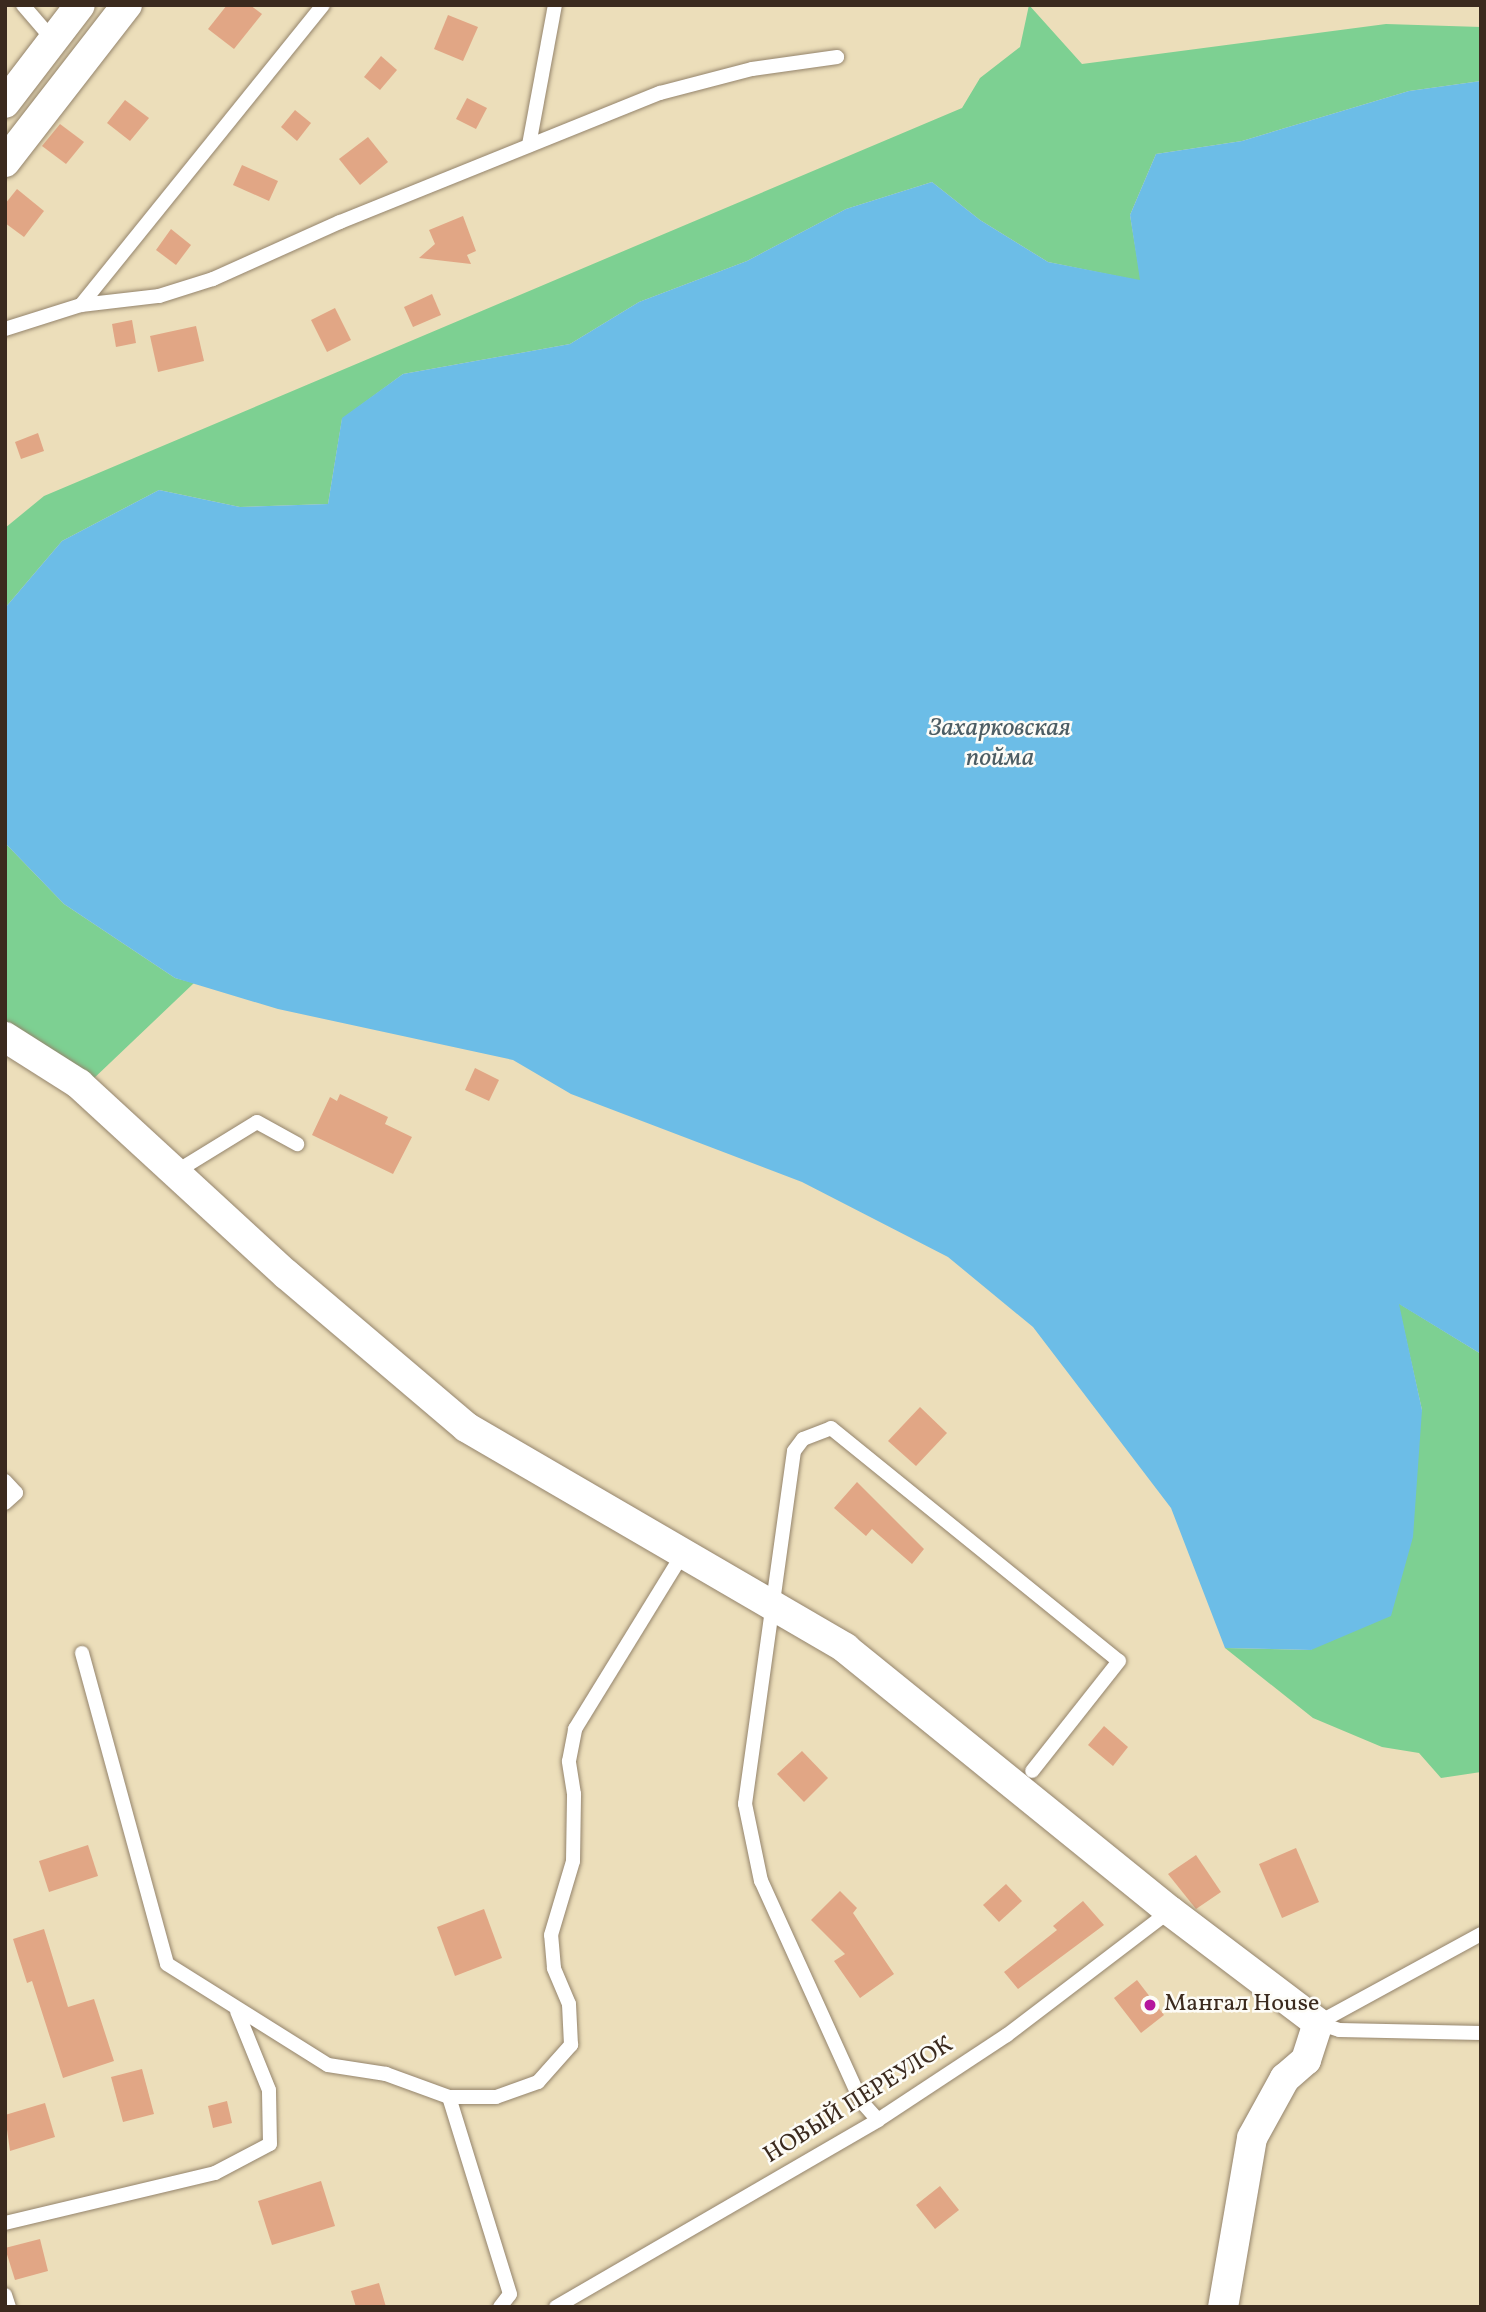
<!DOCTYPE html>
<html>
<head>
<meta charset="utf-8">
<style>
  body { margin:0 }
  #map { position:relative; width:1486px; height:2312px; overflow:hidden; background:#ecdeba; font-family:Vollkorn,serif }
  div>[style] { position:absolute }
  .green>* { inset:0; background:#7dd092 }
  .water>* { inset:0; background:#6cbde7 }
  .building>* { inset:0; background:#e1a685 }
  .roads { filter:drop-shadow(0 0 2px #94846c) drop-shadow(0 0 2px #94846c) }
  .service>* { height:14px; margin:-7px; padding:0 7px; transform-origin:7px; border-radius:7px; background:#fff }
  .minor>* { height:30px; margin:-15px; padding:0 15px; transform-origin:15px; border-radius:15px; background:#fff }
  .dots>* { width:19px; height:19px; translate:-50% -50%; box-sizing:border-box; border:4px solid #fdfcf7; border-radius:50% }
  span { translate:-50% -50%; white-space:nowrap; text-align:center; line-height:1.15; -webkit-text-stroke:5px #fdfcf7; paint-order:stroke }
  .poi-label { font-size:24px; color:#3b2a1e }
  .left { translate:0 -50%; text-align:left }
  .street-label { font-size:24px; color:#3b2a1e }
  .water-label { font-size:26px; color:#4c5d64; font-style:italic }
  .frame { position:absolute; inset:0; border:7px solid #3b2a1e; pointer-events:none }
</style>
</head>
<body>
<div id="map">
  <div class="green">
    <i style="clip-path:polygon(1029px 5px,1082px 64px,1386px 24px,1481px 27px,1481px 81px,1409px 91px,1242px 141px,1156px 154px,1130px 215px,1141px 281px,1048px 262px,980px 220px,932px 182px,846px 209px,747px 261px,639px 302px,570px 344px,403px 374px,342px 419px,328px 504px,240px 507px,159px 490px,62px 541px,5px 608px,5px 528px,44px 496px,962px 108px,980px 78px,1020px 47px)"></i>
    <i style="clip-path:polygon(5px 843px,64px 904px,175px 978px,194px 983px,90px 1082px,5px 1024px)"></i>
    <i style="clip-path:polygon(1398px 1303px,1481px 1354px,1481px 1772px,1441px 1778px,1419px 1753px,1382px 1747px,1313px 1718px,1225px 1648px,1311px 1650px,1422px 1410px)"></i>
  </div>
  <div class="water">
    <i style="clip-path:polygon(1481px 81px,1481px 1354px,1399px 1304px,1422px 1410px,1413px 1537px,1391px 1616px,1311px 1650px,1225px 1648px,1171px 1508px,1033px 1327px,948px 1257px,802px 1182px,571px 1094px,513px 1060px,278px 1009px,175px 978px,64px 904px,5px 843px,5px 608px,62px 541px,159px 490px,240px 507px,328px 504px,342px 418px,403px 374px,570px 344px,639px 302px,747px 261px,846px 209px,932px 182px,980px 220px,1048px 262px,1140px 280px,1130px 215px,1156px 154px,1242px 141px,1409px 91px)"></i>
  </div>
  <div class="building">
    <i style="clip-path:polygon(227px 5px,250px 5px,262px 14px,234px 49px,208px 29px)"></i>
    <i style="clip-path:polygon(448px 15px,478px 27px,463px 61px,434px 49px)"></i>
    <i style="clip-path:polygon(381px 56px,397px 70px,380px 90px,364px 77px)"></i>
    <i style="clip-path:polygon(467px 98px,487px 108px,476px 129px,456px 119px)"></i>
    <i style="clip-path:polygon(125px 100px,149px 118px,130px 141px,107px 123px)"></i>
    <i style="clip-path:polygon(295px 110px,311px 123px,297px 141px,281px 127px)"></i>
    <i style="clip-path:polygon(60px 124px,84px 142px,66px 164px,42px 146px)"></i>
    <i style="clip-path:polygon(368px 137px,388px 162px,360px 185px,339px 159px)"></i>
    <i style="clip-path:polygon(242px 165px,278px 181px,269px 201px,233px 185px)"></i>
    <i style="clip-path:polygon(17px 189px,44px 211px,24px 237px,5px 223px,5px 204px)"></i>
    <i style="clip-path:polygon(463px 216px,476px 251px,467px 255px,471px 264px,419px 258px,435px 244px,429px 230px)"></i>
    <i style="clip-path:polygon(171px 229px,191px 245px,176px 265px,156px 250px)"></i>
    <i style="clip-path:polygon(432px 294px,441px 315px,413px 327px,404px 307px)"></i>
    <i style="clip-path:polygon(335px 308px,351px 340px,327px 352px,311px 320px)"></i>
    <i style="clip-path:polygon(132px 320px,136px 343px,116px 347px,112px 324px)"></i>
    <i style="clip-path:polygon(196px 326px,204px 361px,158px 372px,150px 336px)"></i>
    <i style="clip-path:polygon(38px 433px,44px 451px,21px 459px,15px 442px)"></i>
    <i style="clip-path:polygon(475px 1068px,499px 1080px,489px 1101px,465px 1090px)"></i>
    <i style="clip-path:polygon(340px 1094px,388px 1117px,385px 1124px,412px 1137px,393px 1174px,312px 1135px,330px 1097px,337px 1101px)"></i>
    <i style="clip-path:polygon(920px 1407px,947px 1433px,916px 1466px,888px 1441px)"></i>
    <i style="clip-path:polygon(857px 1482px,924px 1549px,912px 1564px,872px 1529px,866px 1536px,834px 1508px)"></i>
    <i style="clip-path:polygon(1104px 1726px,1128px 1747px,1113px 1766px,1088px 1745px)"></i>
    <i style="clip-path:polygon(802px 1751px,828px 1778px,804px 1802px,777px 1774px)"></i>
    <i style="clip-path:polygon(88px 1845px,98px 1876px,49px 1892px,39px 1861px)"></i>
    <i style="clip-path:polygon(1296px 1848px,1319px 1902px,1282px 1918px,1259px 1864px)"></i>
    <i style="clip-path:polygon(1196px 1855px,1221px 1892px,1196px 1909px,1168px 1874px)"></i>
    <i style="clip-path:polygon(1006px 1884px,1022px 1901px,999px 1922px,983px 1905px)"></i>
    <i style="clip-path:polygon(840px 1891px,857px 1908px,853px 1913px,894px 1974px,860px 1998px,834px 1961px,845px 1954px,811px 1920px)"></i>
    <i style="clip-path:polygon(1083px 1901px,1104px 1925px,1018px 1989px,1004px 1972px,1057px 1930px,1053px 1926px)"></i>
    <i style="clip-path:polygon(484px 1909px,502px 1958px,455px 1976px,437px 1927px)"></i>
    <i style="clip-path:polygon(44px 1929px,68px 2007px,94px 1999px,114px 2061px,63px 2078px,32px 1981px,27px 1983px,13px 1939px)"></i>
    <i style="clip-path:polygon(1137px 1980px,1164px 2015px,1141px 2033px,1114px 1998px)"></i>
    <i style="clip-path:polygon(142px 2069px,154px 2114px,123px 2122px,111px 2077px)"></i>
    <i style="clip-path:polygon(227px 2101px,232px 2123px,213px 2128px,208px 2106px)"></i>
    <i style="clip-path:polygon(45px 2103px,55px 2137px,10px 2151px,5px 2115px)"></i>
    <i style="clip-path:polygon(321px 2181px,335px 2226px,272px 2245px,258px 2201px)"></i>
    <i style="clip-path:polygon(940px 2186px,959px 2210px,935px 2229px,916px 2205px)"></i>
    <i style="clip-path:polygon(40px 2239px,48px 2271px,15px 2280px,5px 2248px)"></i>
    <i style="clip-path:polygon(379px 2283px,386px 2307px,356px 2307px,351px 2291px)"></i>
  </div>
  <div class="roads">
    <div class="service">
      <i style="left:23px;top:5px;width:48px;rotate:49.3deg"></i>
      <i style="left:529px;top:145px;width:142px;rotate:-79.5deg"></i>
      <i style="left:81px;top:305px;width:385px;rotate:-51.1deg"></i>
      <i style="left:5px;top:329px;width:80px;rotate:-17.5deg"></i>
      <i style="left:81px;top:305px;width:79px;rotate:-6.6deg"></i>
      <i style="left:159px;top:296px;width:57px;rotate:-17.5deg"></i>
      <i style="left:213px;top:279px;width:139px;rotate:-24.2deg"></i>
      <i style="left:340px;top:222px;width:345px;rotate:-22deg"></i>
      <i style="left:660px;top:93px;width:95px;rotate:-14.6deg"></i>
      <i style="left:752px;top:69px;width:86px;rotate:-8deg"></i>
      <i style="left:174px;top:1173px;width:97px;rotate:-31.6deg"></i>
      <i style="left:257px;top:1122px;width:46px;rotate:28.8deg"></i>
      <i style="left:5px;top:1481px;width:16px;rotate:47deg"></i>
      <i style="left:16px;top:1493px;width:15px;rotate:138deg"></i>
      <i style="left:82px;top:1653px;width:322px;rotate:74.7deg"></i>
      <i style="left:167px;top:1964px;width:190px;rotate:32.1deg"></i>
      <i style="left:328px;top:2065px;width:59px;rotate:8.8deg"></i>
      <i style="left:386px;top:2074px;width:67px;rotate:20.1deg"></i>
      <i style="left:1318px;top:2023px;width:186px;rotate:-28.6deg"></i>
      <i style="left:1318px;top:2023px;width:22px;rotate:18deg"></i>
      <i style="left:1339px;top:2030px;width:142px;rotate:1.2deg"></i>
      <i style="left:878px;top:2120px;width:25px;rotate:-132deg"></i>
      <i style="left:861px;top:2101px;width:242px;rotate:-114.4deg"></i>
      <i style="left:761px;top:1881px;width:79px;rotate:-101.7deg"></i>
      <i style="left:745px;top:1804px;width:356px;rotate:-82.1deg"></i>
      <i style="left:794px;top:1451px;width:15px;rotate:-53deg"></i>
      <i style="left:803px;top:1439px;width:30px;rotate:-21deg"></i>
      <i style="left:831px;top:1428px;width:370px;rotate:39deg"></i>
      <i style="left:1119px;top:1661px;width:140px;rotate:128.3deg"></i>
      <i style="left:5px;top:2223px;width:216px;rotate:-13.4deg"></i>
      <i style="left:215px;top:2173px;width:62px;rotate:-27.8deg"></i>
      <i style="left:270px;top:2144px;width:54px;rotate:-91.1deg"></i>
      <i style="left:269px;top:2090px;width:85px;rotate:-112.1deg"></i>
      <i style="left:5px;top:2295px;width:13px;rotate:72deg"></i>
      <i style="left:500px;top:2307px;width:16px;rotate:-52deg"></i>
      <i style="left:510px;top:2294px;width:206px;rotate:-107.2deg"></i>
      <i style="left:449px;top:2097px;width:47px"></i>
      <i style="left:496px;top:2097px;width:45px;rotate:-19.7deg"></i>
      <i style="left:538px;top:2082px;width:50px;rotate:-48.3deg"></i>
      <i style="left:571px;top:2045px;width:41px;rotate:-92.8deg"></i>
      <i style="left:569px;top:2004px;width:39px;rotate:-113deg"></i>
      <i style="left:554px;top:1968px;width:33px;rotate:-95deg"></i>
      <i style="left:551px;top:1935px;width:77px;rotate:-73.4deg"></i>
      <i style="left:573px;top:1861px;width:67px;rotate:-89.1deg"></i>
      <i style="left:574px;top:1794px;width:33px;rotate:-99deg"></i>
      <i style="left:569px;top:1761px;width:33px;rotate:-79deg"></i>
      <i style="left:575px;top:1729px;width:208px;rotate:-58.4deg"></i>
      <i style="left:556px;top:2307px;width:372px;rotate:-30.1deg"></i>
      <i style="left:878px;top:2120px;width:154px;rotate:-33.4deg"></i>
      <i style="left:1007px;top:2035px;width:205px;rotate:-37.3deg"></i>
    </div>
    <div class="minor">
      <i style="left:5px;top:103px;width:123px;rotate:-52.6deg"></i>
      <i style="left:5px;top:162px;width:199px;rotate:-52.2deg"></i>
      <i style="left:5px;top:1037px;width:88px;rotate:32.4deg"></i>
      <i style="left:79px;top:1084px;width:282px;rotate:42.6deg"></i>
      <i style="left:287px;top:1275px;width:235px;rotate:40.3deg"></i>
      <i style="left:466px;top:1427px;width:439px;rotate:30.2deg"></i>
      <i style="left:845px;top:1648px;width:418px;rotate:39deg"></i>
      <i style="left:1170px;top:1911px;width:186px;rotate:37.1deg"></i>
      <i style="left:1318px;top:2023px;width:39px;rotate:108deg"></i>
      <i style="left:1306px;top:2060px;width:28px;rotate:139deg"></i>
      <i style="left:1285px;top:2078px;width:68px;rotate:118.8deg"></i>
      <i style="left:1252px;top:2138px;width:171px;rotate:99.7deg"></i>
    </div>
  </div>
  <div class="dots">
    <i style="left:1150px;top:2005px;background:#b5179e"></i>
  </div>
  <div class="poi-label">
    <span class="left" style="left:1164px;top:2005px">Мангал House</span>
  </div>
  <div class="street-label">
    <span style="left:859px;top:2101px;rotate:-32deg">НОВЫЙ ПЕРЕУЛОК</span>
  </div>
  <div class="water-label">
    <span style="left:1000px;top:744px">Захарковская<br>пойма</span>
  </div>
  <div class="frame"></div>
</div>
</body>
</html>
